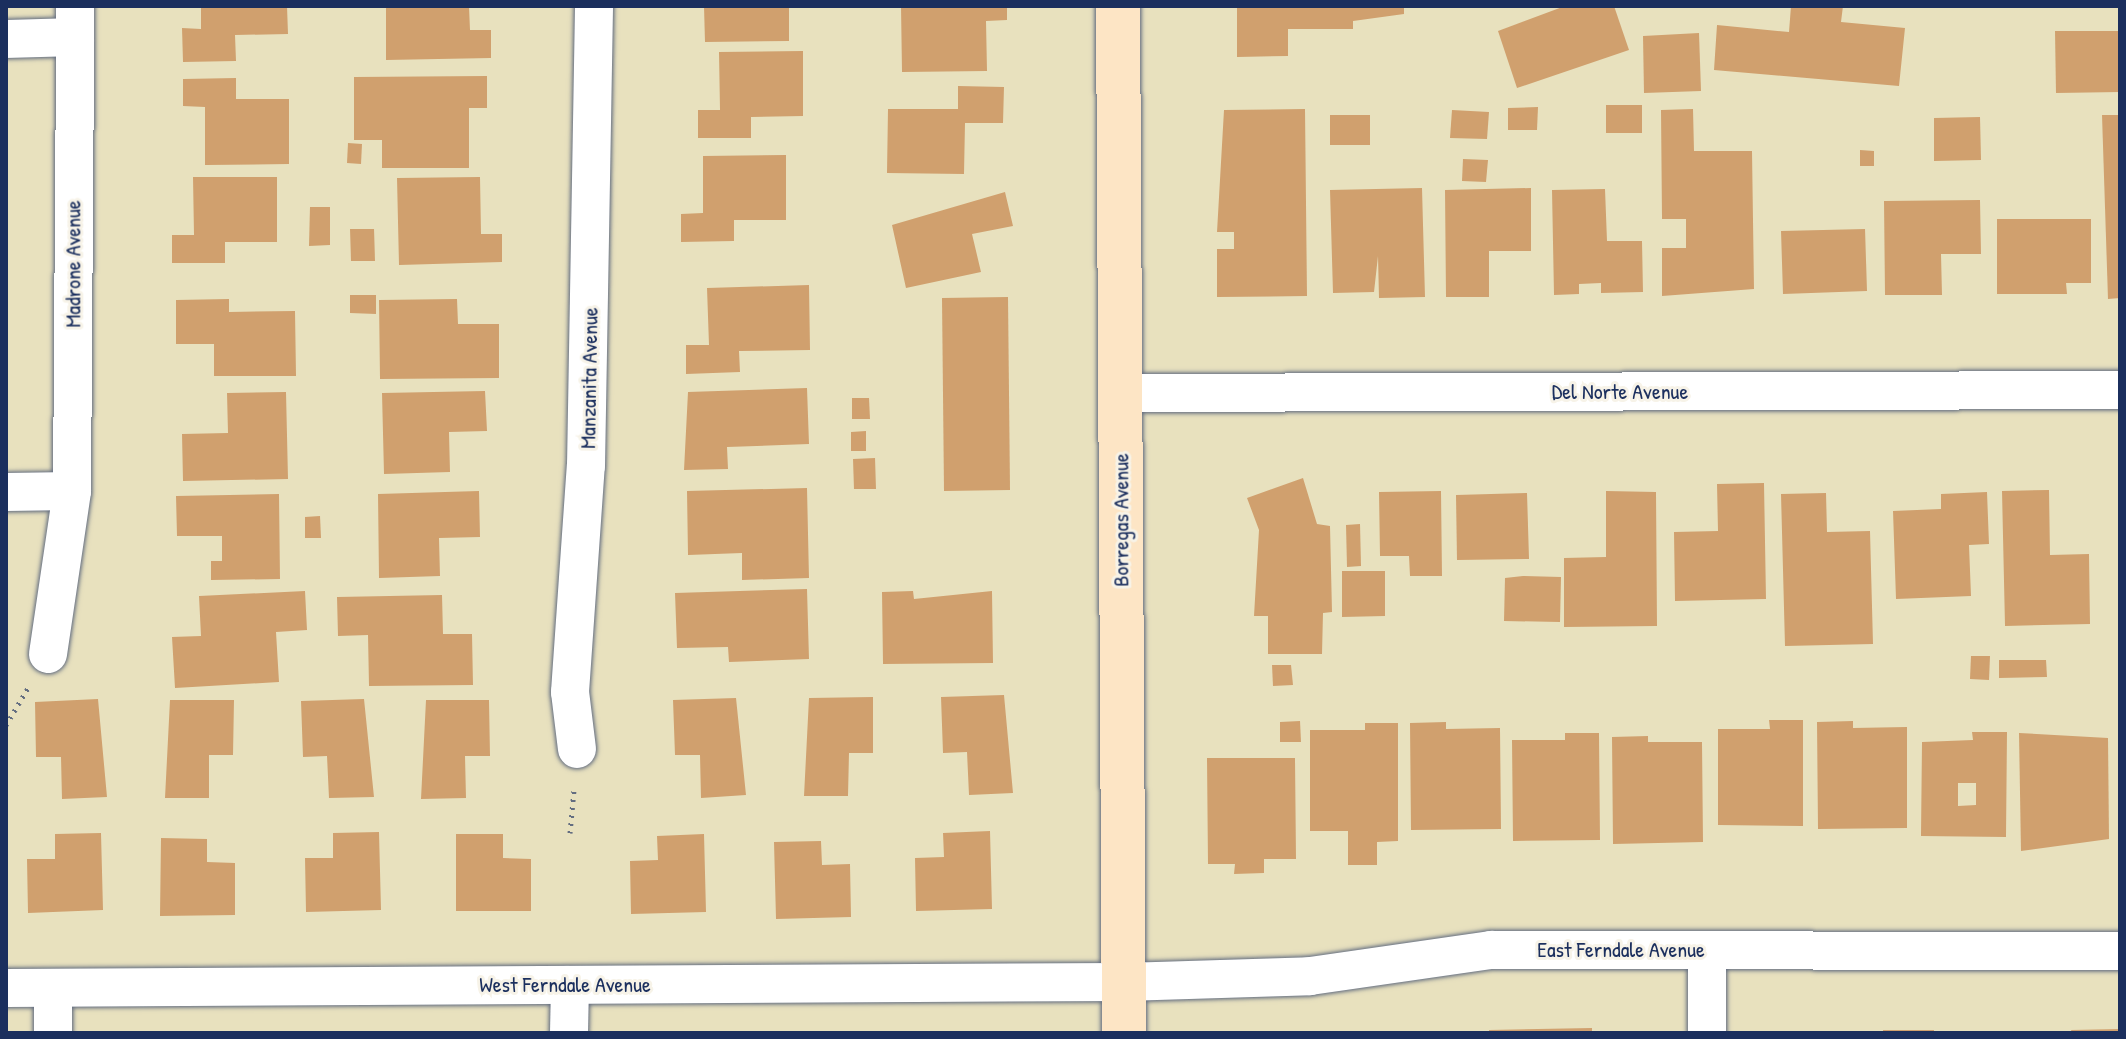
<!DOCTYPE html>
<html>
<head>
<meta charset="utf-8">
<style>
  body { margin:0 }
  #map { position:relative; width:2126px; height:1039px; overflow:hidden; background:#e8e1be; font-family:"Patrick Hand",sans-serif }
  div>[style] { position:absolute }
  .building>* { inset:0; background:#d0a06e }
  .path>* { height:5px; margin-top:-2.5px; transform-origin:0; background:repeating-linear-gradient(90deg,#636d80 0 2px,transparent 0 8px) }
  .roads { filter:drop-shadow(0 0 2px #636d80) drop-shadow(0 0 2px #636d80) }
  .street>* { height:38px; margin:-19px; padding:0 19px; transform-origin:19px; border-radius:19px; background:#fff }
  .secondary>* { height:44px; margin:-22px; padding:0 22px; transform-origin:22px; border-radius:22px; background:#fde5c5 }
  span { translate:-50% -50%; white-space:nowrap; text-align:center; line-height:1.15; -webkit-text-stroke:6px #f7f3e8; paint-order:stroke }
  .street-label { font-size:22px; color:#1b2f5e }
  .frame { position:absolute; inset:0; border:8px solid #1b2f5e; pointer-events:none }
</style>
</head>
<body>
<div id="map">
  <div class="building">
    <i style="clip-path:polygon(201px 6px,287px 6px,288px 34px,235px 35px,236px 61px,183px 62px,182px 28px,201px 29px)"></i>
    <i style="clip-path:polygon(386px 6px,469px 6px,470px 30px,491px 30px,491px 58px,386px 60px)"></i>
    <i style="clip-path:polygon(704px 6px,789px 6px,789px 41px,705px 42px)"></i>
    <i style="clip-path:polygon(901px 6px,1007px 6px,1007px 20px,986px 21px,987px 71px,902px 72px)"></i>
    <i style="clip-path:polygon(1237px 6px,1404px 6px,1404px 14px,1353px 21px,1353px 29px,1288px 29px,1288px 56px,1237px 57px)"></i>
    <i style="clip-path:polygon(1565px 6px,1614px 6px,1629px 50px,1517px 88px,1498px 31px)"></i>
    <i style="clip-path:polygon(1791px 6px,1843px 6px,1841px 22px,1905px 28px,1899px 86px,1714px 70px,1717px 25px,1789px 32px)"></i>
    <i style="clip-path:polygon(2055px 31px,2120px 31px,2120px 92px,2056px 93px)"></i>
    <i style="clip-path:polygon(1699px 33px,1701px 91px,1644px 93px,1643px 36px)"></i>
    <i style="clip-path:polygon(803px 51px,803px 116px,751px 117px,751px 138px,698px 138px,698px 110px,720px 110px,719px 52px)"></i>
    <i style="clip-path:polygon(487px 76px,487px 108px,469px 108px,469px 168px,382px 168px,382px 140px,354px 140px,354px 77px)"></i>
    <i style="clip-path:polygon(236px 78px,236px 99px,289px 99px,289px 164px,205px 165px,205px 107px,183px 106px,183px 79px)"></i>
    <i style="clip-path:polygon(958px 86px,1004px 87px,1003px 123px,965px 123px,964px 174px,887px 173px,888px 109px,958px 109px)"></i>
    <i style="clip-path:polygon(1606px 105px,1642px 105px,1642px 133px,1606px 133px)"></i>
    <i style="clip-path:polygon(1538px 107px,1537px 130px,1508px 130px,1508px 108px)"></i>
    <i style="clip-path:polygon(1305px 109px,1307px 296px,1217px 297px,1217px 249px,1234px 249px,1234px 232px,1217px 232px,1224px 110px)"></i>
    <i style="clip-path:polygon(1693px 109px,1694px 151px,1752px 151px,1754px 289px,1662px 296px,1662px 248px,1686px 248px,1686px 219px,1662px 219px,1661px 110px)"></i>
    <i style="clip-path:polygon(1452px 110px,1489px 112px,1487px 139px,1450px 138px)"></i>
    <i style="clip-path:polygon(1330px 115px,1370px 115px,1370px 145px,1330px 145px)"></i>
    <i style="clip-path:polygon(2102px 115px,2120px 115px,2120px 298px,2108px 299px)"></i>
    <i style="clip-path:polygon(1980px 117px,1981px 160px,1934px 161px,1934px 118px)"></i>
    <i style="clip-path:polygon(348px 143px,362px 144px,361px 164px,347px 163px)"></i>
    <i style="clip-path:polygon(1860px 150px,1874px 151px,1874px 166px,1860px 166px)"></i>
    <i style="clip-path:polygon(786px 155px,786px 220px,734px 220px,734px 241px,681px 242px,681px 214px,703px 213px,703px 156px)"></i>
    <i style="clip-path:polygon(1463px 159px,1488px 160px,1486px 182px,1462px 181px)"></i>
    <i style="clip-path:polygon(193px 177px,277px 177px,277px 242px,225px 242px,225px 263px,172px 263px,172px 235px,194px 235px)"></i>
    <i style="clip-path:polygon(480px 177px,481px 234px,502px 234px,502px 262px,399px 265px,397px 178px)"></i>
    <i style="clip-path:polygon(1422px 188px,1425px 297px,1379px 298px,1378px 256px,1374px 292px,1333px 293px,1330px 190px)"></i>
    <i style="clip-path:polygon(1531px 188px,1531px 251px,1489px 251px,1489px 297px,1446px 297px,1445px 190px)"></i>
    <i style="clip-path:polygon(1605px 189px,1607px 241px,1642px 241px,1643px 292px,1601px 293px,1601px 283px,1579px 284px,1579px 294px,1554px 295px,1552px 190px)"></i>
    <i style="clip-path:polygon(1005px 192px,1013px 226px,972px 234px,981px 272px,906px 288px,892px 225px)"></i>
    <i style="clip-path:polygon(1980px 200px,1981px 254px,1941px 254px,1942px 295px,1885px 295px,1884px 201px)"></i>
    <i style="clip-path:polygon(310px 207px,330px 207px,330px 245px,309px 246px)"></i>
    <i style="clip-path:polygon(1997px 219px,2091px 219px,2091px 283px,2066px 283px,2067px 294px,1997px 294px)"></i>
    <i style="clip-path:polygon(350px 229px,374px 229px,375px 261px,351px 261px)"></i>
    <i style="clip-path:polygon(1865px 229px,1867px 291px,1783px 294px,1781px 231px)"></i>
    <i style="clip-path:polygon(809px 285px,810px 350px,739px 351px,740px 372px,686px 374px,686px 345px,709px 345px,707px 288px)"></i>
    <i style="clip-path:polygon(350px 295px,376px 295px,376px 314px,350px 313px)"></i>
    <i style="clip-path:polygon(1008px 297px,1010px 490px,944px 491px,942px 298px)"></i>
    <i style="clip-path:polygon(229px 299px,229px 312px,295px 311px,296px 376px,214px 376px,214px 344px,176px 344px,176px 300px)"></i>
    <i style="clip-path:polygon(457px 299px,458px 324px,499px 324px,499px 378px,380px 379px,379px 300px)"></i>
    <i style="clip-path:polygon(807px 388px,809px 444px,727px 447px,728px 469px,684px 470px,688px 392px)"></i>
    <i style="clip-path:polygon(485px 391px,487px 431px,449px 432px,450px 472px,384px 474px,382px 393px)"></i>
    <i style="clip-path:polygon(286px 392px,288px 479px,183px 481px,182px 434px,228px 433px,227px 393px)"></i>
    <i style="clip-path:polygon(852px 398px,869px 398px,870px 419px,852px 419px)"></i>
    <i style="clip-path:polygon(866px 431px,866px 451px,851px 451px,851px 432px)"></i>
    <i style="clip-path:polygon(875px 458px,876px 489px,854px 489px,853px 459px)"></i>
    <i style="clip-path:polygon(1303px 478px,1317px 524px,1330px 526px,1332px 612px,1323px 613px,1322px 654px,1268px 654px,1268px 616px,1254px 616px,1259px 530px,1247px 498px)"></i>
    <i style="clip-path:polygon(1764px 483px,1766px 599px,1675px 601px,1674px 532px,1718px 531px,1717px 484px)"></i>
    <i style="clip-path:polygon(807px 488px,809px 578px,742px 580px,742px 553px,688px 555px,687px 491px)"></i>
    <i style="clip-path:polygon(2049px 490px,2050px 555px,2089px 554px,2090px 624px,2005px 626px,2002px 491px)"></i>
    <i style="clip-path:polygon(479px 491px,480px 537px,439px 538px,440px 576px,379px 578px,378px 494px)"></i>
    <i style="clip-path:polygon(1441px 491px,1442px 576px,1410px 576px,1409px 556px,1380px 556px,1379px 492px)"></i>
    <i style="clip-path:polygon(1606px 491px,1656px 492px,1657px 626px,1564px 627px,1564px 558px,1606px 557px)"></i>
    <i style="clip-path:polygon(1987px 492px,1989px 544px,1969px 545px,1971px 596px,1896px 599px,1893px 511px,1941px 509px,1941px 494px)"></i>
    <i style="clip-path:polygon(1527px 493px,1529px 559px,1457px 560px,1456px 495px)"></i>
    <i style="clip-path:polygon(1826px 493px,1827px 532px,1870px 531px,1873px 644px,1785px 646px,1781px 494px)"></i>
    <i style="clip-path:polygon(279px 494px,280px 579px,211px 580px,211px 561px,222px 561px,222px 536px,177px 536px,176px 496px)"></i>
    <i style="clip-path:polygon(320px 516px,321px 538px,305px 538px,305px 517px)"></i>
    <i style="clip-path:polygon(1360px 524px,1361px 566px,1347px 567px,1346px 525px)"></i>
    <i style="clip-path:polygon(1342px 571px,1385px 571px,1385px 616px,1342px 617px)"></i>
    <i style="clip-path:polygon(1523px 576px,1561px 577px,1560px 622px,1504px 621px,1505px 578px)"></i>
    <i style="clip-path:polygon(807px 589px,809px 659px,729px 662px,728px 647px,677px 648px,675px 593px)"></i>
    <i style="clip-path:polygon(305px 591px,307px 630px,276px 632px,279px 682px,175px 688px,172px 637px,201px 636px,199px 596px)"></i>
    <i style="clip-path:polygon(913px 591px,914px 599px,992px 591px,993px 663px,883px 664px,882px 592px)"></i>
    <i style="clip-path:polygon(442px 595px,443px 634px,472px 634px,473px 685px,369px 686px,368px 635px,338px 636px,337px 597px)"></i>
    <i style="clip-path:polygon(1971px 656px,1990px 656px,1989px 680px,1970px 679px)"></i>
    <i style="clip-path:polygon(1999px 660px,2046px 660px,2047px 677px,1999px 678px)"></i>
    <i style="clip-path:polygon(1272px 665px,1291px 665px,1293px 685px,1273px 686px)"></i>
    <i style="clip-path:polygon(1004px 695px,1013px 793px,969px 795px,967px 752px,943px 753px,941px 697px)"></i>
    <i style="clip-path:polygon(873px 697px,873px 753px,849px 753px,848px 796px,804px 796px,809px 698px)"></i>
    <i style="clip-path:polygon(736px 698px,746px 795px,701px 798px,700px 755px,675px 755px,673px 700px)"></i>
    <i style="clip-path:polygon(98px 699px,107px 797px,62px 799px,61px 757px,36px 757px,35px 702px)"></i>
    <i style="clip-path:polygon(364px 699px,374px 797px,329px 798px,327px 756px,303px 757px,301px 701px)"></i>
    <i style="clip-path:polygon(170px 700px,234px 700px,233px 755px,209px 755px,209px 798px,165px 798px)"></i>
    <i style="clip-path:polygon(426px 700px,489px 700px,490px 756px,465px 756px,466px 798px,421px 799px)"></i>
    <i style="clip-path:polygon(1769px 720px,1803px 720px,1803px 826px,1718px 825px,1718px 729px,1770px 729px)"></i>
    <i style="clip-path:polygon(1300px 721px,1301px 742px,1280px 742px,1280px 722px)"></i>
    <i style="clip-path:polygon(1853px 721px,1853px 728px,1907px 727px,1907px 828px,1818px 829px,1817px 722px)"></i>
    <i style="clip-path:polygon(1446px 722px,1446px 729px,1500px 728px,1501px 829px,1411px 830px,1410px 723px)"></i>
    <i style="clip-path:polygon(1365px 723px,1398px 723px,1398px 841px,1377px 842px,1377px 865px,1348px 865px,1348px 831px,1310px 831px,1310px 730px,1365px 730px)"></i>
    <i style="clip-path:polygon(evenodd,1972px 732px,2007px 732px,2006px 837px,1921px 836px,1922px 742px,1973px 740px,1972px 732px,1958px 783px,1976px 783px,1976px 805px,1958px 806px,1958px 783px)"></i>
    <i style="clip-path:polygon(1565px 733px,1599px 733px,1600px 840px,1513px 841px,1512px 740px,1565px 740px)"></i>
    <i style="clip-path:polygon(2019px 733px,2108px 738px,2109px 839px,2021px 851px)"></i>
    <i style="clip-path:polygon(1648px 736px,1648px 742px,1702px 742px,1703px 842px,1613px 844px,1612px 737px)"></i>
    <i style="clip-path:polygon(1207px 758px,1295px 758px,1296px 859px,1264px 859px,1264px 873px,1234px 874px,1235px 864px,1208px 864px)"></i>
    <i style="clip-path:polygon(990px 831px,992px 909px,916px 911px,915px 858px,944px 857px,943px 833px)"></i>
    <i style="clip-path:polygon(379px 832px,381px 910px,306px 912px,305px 858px,333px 858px,333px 833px)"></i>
    <i style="clip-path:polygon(101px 833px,103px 910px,28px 913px,27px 859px,55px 859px,55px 834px)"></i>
    <i style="clip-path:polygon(456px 834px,503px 834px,503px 858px,531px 859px,531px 911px,456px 911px)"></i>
    <i style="clip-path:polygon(704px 834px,706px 912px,631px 914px,630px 861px,658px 860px,657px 836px)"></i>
    <i style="clip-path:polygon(161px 838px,207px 839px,207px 862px,235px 863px,235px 915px,160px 916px)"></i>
    <i style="clip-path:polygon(821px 841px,822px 865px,850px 864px,851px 917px,776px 919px,774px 842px)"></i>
    <i style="clip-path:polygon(1592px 1028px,1592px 1033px,1489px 1033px,1489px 1030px)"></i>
    <i style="clip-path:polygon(2120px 1029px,2120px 1033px,2072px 1033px,2071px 1030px)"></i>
    <i style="clip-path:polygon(1883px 1030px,1934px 1030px,1934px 1033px,1883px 1033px)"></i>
  </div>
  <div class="path">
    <i style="left:6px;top:725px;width:43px;rotate:-59.3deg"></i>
    <i style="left:570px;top:833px;width:43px;rotate:-84.7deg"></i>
  </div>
  <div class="roads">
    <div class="street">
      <i style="left:6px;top:39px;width:69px;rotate:-1.7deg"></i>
      <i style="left:1120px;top:393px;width:1000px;rotate:-0.17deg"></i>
      <i style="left:6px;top:492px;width:66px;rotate:-0.9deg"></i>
      <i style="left:48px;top:654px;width:165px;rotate:-81.6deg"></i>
      <i style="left:72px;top:491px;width:485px;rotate:-89.6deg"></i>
      <i style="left:577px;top:749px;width:57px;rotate:-97deg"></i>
      <i style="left:570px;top:692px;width:227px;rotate:-86deg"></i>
      <i style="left:586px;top:466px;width:460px;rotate:-89deg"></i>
      <i style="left:1707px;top:950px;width:83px;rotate:90deg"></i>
      <i style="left:6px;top:988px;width:1118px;rotate:-0.31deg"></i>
      <i style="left:1124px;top:982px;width:186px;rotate:-1.8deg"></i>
      <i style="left:1310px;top:976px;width:183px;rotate:-8.2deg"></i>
      <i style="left:1491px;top:950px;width:629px;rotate:0.09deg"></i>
      <i style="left:53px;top:989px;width:44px;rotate:90deg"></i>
      <i style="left:569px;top:1033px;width:48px;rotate:-88.8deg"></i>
    </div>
    <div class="secondary">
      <i style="left:1118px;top:6px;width:1027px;rotate:89.67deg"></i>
    </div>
  </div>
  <div class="street-label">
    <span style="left:73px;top:264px;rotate:-90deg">Madrone Avenue</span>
    <span style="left:589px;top:378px;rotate:-89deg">Manzanita Avenue</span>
    <span style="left:1620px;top:392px">Del Norte Avenue</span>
    <span style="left:1121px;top:520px;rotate:-90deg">Borregas Avenue</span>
    <span style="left:1621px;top:950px">East Ferndale Avenue</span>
    <span style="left:565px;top:985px">West Ferndale Avenue</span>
  </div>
  <div class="frame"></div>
</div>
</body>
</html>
